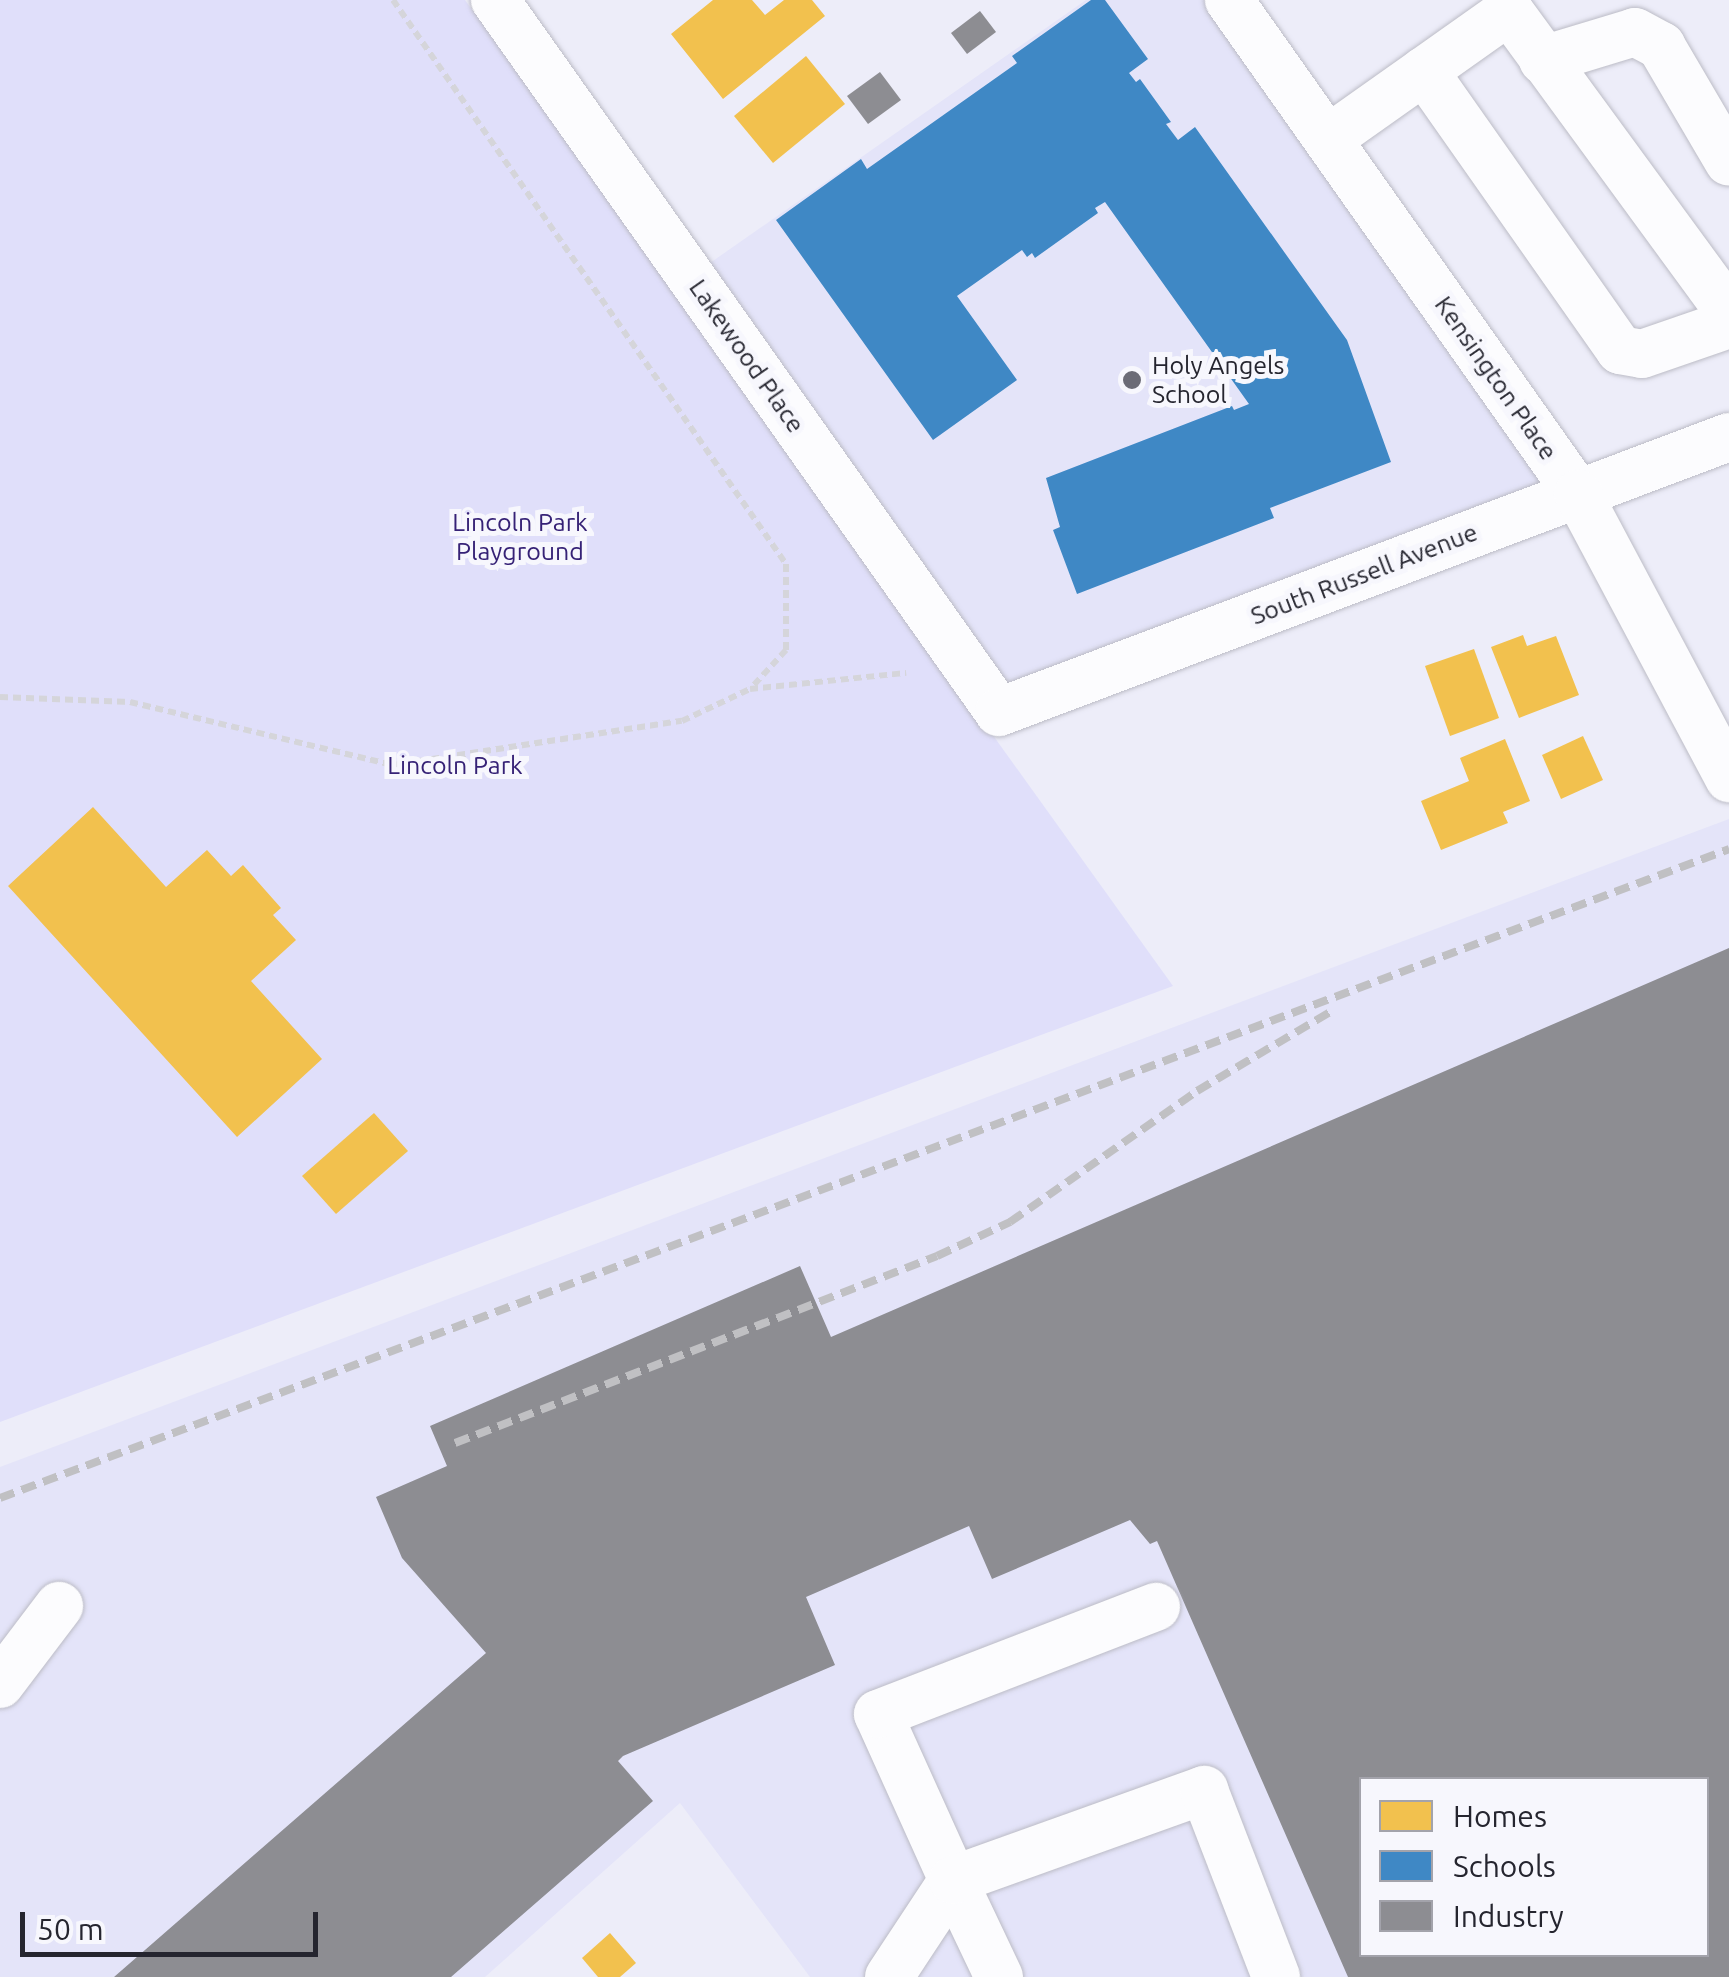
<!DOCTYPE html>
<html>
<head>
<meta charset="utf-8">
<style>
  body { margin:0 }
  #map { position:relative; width:1729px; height:1977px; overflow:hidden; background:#ededf9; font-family:Ubuntu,sans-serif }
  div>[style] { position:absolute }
  .built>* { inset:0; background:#e4e4f9 }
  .green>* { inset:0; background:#e0dffa }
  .homes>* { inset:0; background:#f2c14e }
  .schools>* { inset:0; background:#3f88c5 }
  .industry>* { inset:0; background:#8d8d92 }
  .path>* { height:6px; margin-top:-3px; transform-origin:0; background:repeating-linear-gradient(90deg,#d5d5da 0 8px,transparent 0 13px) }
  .roads { filter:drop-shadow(0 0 2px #bcbcc6) drop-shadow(0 0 2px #bcbcc6) }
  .minor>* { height:48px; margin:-24px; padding:0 24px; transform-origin:24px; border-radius:24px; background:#fcfcfe }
  .rail>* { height:8px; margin-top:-4px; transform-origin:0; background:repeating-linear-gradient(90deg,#c0c0c3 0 15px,transparent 0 23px) }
  .dots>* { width:28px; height:28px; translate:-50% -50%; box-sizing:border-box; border:5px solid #f7f7fd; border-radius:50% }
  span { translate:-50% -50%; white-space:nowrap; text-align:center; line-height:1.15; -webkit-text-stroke:10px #f7f7fd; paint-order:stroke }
  .street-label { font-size:25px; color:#25252f }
  .poi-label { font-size:25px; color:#25252f }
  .left { translate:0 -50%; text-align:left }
  .park-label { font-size:25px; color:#362276 }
  .legend { position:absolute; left:1359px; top:1777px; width:350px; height:180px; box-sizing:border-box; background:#f7f7fd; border:2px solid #a3a3ab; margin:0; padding:12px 18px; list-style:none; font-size:30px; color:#25252f }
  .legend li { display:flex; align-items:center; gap:20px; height:50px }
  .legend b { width:50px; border:2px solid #a3a3ab }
  .scale { position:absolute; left:20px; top:1912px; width:298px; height:45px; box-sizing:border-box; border:5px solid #25252f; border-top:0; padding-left:12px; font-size:30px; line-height:35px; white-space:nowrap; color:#25252f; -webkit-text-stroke:8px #f7f7fd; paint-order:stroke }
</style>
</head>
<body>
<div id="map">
  <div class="built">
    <i style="clip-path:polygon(1086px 0,1214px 0,1565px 490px,1003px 700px,700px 270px)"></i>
    <i style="clip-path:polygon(evenodd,1729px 819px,1729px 1977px,810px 1977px,680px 1803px,485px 1977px,0 1977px,0 1467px,1729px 819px,1362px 1780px,1706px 1780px,1706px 1954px,1362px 1954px,1362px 1780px)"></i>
  </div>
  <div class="green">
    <i style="clip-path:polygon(0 0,465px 0,1173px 986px,0 1422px)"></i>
  </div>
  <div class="homes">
    <i style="clip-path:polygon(713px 0,752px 0,765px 15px,784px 0,812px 0,825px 16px,723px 99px,671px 34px)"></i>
    <i style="clip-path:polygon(806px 56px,845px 104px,773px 163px,734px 116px)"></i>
    <i style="clip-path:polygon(1523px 635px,1527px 646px,1556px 636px,1579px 695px,1519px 718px,1491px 647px)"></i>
    <i style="clip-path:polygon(1474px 649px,1499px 718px,1450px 736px,1425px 666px)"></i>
    <i style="clip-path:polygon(1583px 736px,1603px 780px,1561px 799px,1542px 755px)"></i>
    <i style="clip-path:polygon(1505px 739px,1530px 801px,1503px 812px,1508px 823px,1441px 850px,1421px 801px,1469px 781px,1460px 758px)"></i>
    <i style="clip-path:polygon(93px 807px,166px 887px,207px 850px,231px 876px,243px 865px,281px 908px,273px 915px,296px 940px,251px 981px,322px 1059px,237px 1137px,8px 886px)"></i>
    <i style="clip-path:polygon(374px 1113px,408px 1151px,336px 1214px,302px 1176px)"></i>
    <i style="clip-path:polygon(610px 1933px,636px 1963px,620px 1977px,598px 1977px,582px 1958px)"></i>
  </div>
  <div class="schools">
    <i style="clip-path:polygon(1091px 0,1105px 0,1148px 59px,1129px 73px,1136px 82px,1140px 79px,1171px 122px,1166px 124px,1178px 140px,1195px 127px,1347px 340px,1391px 462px,1270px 508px,1274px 518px,1077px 594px,1053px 530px,1060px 527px,1046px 478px,1232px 406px,1234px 410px,1249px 404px,1105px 202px,1095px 208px,1098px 213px,1035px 258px,1032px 253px,1027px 257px,1022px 250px,957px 296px,1017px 380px,933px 440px,776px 220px,861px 159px,867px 169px,1017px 63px,1012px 56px)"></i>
  </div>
  <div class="industry">
    <i style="clip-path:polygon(980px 11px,996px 32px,967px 54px,951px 33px)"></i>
    <i style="clip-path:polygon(880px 72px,901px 100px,868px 124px,847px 96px)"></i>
    <i style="clip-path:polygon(evenodd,1729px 948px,1729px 1977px,1348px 1977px,1157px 1541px,1150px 1544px,1130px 1520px,992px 1579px,969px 1526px,806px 1597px,835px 1665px,623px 1756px,618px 1761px,653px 1801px,451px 1977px,114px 1977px,486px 1653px,402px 1558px,376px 1497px,447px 1466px,430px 1426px,800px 1266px,831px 1337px,1729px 948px,1362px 1780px,1706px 1780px,1706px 1954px,1362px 1954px,1362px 1780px)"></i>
  </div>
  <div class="path">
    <i style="left:393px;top:0;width:687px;rotate:55.13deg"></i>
    <i style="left:786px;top:564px;width:86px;rotate:90deg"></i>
    <i style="left:786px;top:650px;width:52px;rotate:132.6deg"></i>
    <i style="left:0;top:697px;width:130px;rotate:2.2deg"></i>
    <i style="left:130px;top:702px;width:270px;rotate:13.5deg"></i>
    <i style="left:393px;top:765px;width:292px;rotate:-8.7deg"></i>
    <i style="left:682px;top:721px;width:75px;rotate:-25.2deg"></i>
    <i style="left:750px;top:689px;width:157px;rotate:-5.9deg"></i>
  </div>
  <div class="roads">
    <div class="minor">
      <i style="left:495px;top:0;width:872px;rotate:54.71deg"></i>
      <i style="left:999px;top:712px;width:780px;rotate:-20.64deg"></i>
      <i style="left:1229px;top:0;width:605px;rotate:54.76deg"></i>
      <i style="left:1578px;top:494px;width:322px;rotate:62deg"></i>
      <i style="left:1543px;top:60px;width:96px;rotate:-16.9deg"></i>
      <i style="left:1635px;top:32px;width:30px;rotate:28deg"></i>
      <i style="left:1661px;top:46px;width:134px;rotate:59.6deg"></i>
      <i style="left:1424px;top:71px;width:341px;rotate:54.9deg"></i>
      <i style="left:1620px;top:350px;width:22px;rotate:10deg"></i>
      <i style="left:1642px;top:354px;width:92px;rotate:-19deg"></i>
      <i style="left:1328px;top:139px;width:222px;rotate:-35.3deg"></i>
      <i style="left:1509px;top:11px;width:373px;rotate:53.8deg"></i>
      <i style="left:0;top:1684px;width:98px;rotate:-52.9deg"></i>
      <i style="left:889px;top:1977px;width:116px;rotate:-56.6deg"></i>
      <i style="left:953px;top:1880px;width:182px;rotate:-114.3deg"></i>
      <i style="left:878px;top:1714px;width:298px;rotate:-21.1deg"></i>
      <i style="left:999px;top:1977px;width:107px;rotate:-115.4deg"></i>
      <i style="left:953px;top:1880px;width:267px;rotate:-19.7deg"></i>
      <i style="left:1204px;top:1790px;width:200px;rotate:68.9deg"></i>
    </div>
  </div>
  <div class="rail">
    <i style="left:455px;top:1443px;width:517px;rotate:-21.2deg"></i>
    <i style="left:937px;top:1256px;width:81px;rotate:-25deg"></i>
    <i style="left:1010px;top:1222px;width:228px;rotate:-35deg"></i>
    <i style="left:1197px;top:1091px;width:157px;rotate:-30.7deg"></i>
    <i style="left:0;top:1498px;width:1847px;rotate:-20.57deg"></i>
  </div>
  <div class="dots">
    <i style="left:1132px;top:380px;background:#6b6b76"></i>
  </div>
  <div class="street-label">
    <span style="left:747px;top:356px;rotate:55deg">Lakewood Place</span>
    <span style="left:1496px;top:378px;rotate:55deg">Kensington Place</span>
    <span style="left:1364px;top:574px;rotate:-21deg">South Russell Avenue</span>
  </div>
  <div class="poi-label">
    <span class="left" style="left:1152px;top:380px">Holy Angels<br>School</span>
  </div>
  <div class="park-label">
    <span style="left:520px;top:537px">Lincoln Park<br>Playground</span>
    <span style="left:455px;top:765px">Lincoln Park</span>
  </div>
  <ul class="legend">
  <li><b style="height:28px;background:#f2c14e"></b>Homes</li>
  <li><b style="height:28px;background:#3f88c5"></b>Schools</li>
  <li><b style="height:28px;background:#8d8d92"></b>Industry</li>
  </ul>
  <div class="scale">50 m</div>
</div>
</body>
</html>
